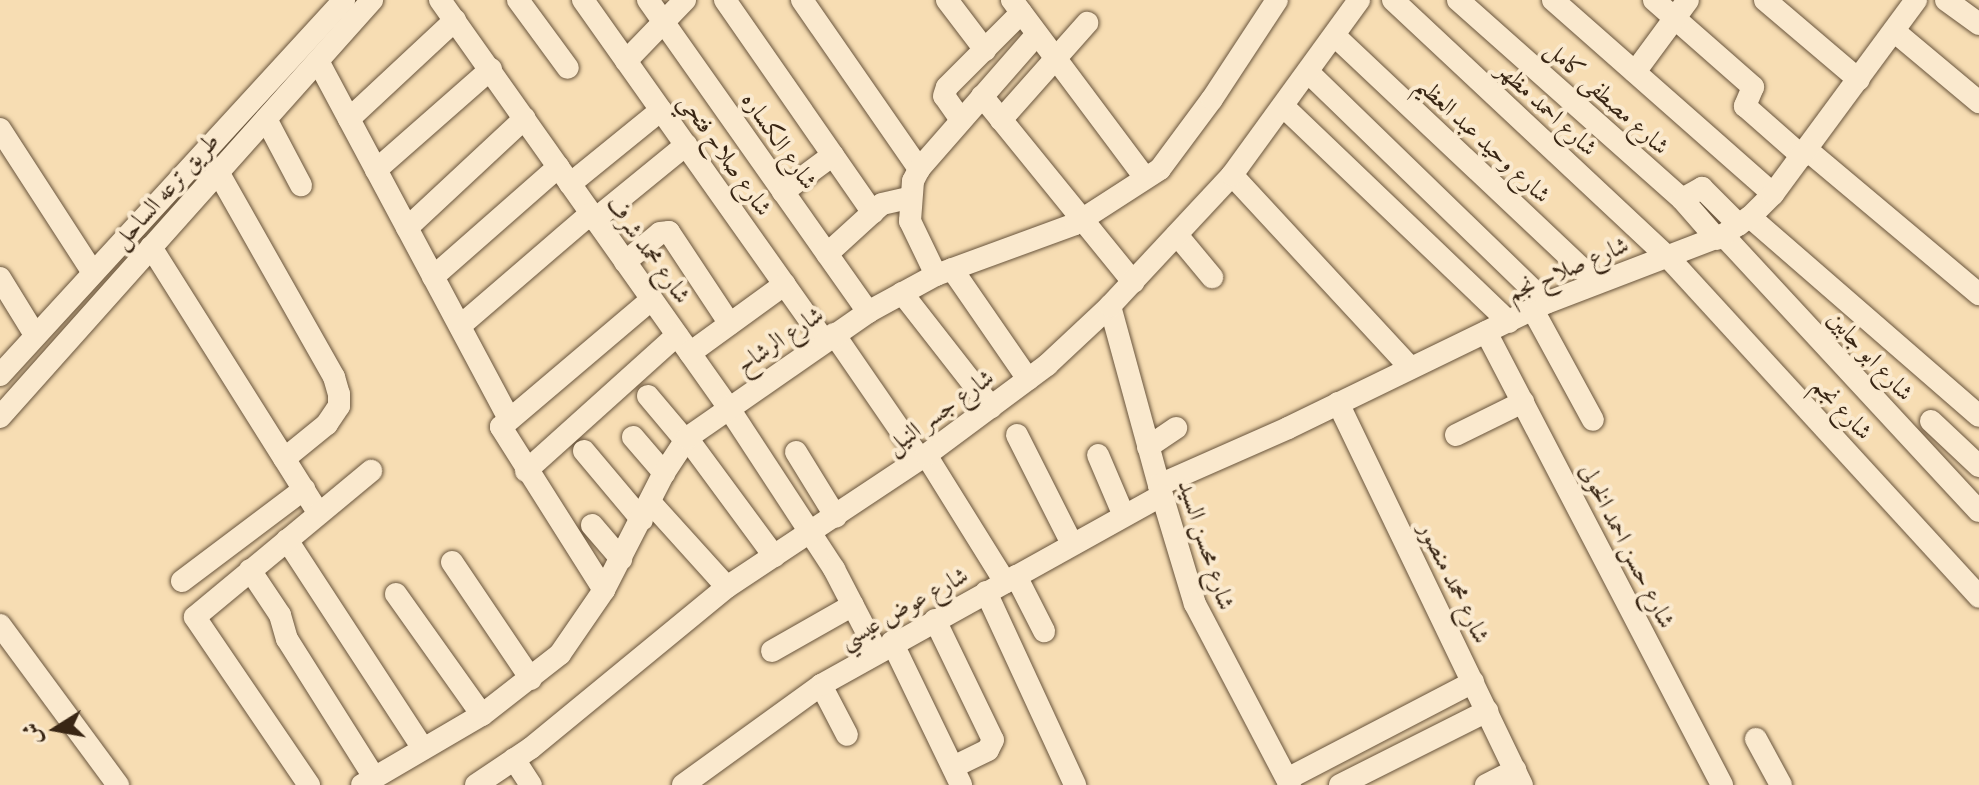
<!DOCTYPE html>
<html>
<head>
<meta charset="utf-8">
<style>
  body { margin:0 }
  #map { position:relative; width:1979px; height:785px; overflow:hidden; background:#f7ddb3; font-family:"IM FELL Great Primer",Amiri,serif }
  div>[style] { position:absolute }
  .roads { filter:drop-shadow(0 0 2px #68543c) drop-shadow(0 0 2px #68543c) }
  .minor>* { height:22px; margin:-11px; padding:0 11px; transform-origin:11px; border-radius:11px; background:#fae9ce }
  span { translate:-50% -50%; white-space:nowrap; text-align:center; line-height:1.15; -webkit-text-stroke:8px #fae9ce; paint-order:stroke }
  .street-label { font-size:24px; color:#392614 }
  .north { position:absolute; left:16px; top:689px; width:80px; height:80px; -webkit-text-stroke:6px #fae9ce; paint-order:stroke; rotate:259deg; font-size:22px; font-weight:700; line-height:32px; text-align:center; color:#392614 }
  .north::after { content:''; display:block; margin:auto; width:28px; height:36px; background:#392614; clip-path:polygon(50% 0,100% 100%,50% 72%,0 100%) }
</style>
</head>
<body>
<div id="map">
  <div class="roads">
    <div class="minor">
      <i style="left:440px;top:0;width:499px;rotate:54.7deg"></i>
      <i style="left:728px;top:407px;width:194px;rotate:56.8deg"></i>
      <i style="left:834px;top:569px;width:93px;rotate:62.6deg"></i>
      <i style="left:518px;top:0;width:84px;rotate:53.7deg"></i>
      <i style="left:583px;top:0;width:417px;rotate:54.7deg"></i>
      <i style="left:648px;top:0;width:382px;rotate:54.8deg"></i>
      <i style="left:725px;top:0;width:259px;rotate:55.2deg"></i>
      <i style="left:802px;top:0;width:206px;rotate:55.3deg"></i>
      <i style="left:947px;top:0;width:63px;rotate:52.8deg"></i>
      <i style="left:1012px;top:0;width:222px;rotate:53.2deg"></i>
      <i style="left:1393px;top:0;width:375px;rotate:43.1deg"></i>
      <i style="left:1667px;top:256px;width:462px;rotate:47.5deg"></i>
      <i style="left:1458px;top:0;width:300px;rotate:41.6deg"></i>
      <i style="left:1682px;top:199px;width:53px;rotate:48.8deg"></i>
      <i style="left:1553px;top:0;width:293px;rotate:41.4deg"></i>
      <i style="left:1654px;top:0;width:132px;rotate:41.3deg"></i>
      <i style="left:1753px;top:87px;width:21px;rotate:113deg"></i>
      <i style="left:1745px;top:106px;width:76px;rotate:41.3deg"></i>
      <i style="left:1765px;top:0;width:123px;rotate:40.4deg"></i>
      <i style="left:1946px;top:0;width:41px;rotate:36deg"></i>
      <i style="left:1894px;top:31px;width:111px;rotate:39.9deg"></i>
      <i style="left:1335px;top:36px;width:359px;rotate:43.3deg"></i>
      <i style="left:318px;top:61px;width:405px;rotate:61.9deg"></i>
      <i style="left:626px;top:61px;width:85px;rotate:-46deg"></i>
      <i style="left:1635px;top:72px;width:89px;rotate:-53.6deg"></i>
      <i style="left:1309px;top:73px;width:330px;rotate:44.1deg"></i>
      <i style="left:982px;top:96px;width:240px;rotate:50.9deg"></i>
      <i style="left:1284px;top:107px;width:311px;rotate:43.7deg"></i>
      <i style="left:266px;top:119px;width:75px;rotate:62.1deg"></i>
      <i style="left:349px;top:119px;width:145px;rotate:-43deg"></i>
      <i style="left:961px;top:120px;width:29px;rotate:-125deg"></i>
      <i style="left:944px;top:96px;width:9px;rotate:-72deg"></i>
      <i style="left:947px;top:87px;width:105px;rotate:-45deg"></i>
      <i style="left:1001px;top:120px;width:130px;rotate:-48.4deg"></i>
      <i style="left:0;top:129px;width:171px;rotate:57.1deg"></i>
      <i style="left:1806px;top:149px;width:226px;rotate:40deg"></i>
      <i style="left:376px;top:170px;width:153px;rotate:-41.3deg"></i>
      <i style="left:218px;top:172px;width:236px;rotate:60.5deg"></i>
      <i style="left:334px;top:377px;width:18px;rotate:74deg"></i>
      <i style="left:339px;top:394px;width:12px;rotate:90deg"></i>
      <i style="left:339px;top:406px;width:22px;rotate:124deg"></i>
      <i style="left:327px;top:424px;width:55px;rotate:140.9deg"></i>
      <i style="left:1232px;top:175px;width:263px;rotate:47.2deg"></i>
      <i style="left:570px;top:184px;width:117px;rotate:-39.1deg"></i>
      <i style="left:783px;top:192px;width:62px;rotate:-36.5deg"></i>
      <i style="left:1682px;top:199px;width:23px;rotate:-29deg"></i>
      <i style="left:1702px;top:188px;width:52px;rotate:45deg"></i>
      <i style="left:1750px;top:217px;width:303px;rotate:41deg"></i>
      <i style="left:594px;top:220px;width:119px;rotate:-39.2deg"></i>
      <i style="left:407px;top:228px;width:161px;rotate:-43deg"></i>
      <i style="left:1177px;top:235px;width:55px;rotate:50.2deg"></i>
      <i style="left:1723px;top:235px;width:376px;rotate:47.2deg"></i>
      <i style="left:151px;top:247px;width:315px;rotate:57.8deg"></i>
      <i style="left:827px;top:254px;width:74px;rotate:-42.3deg"></i>
      <i style="left:882px;top:204px;width:28px;rotate:-13deg"></i>
      <i style="left:625px;top:262px;width:45px;rotate:-39.6deg"></i>
      <i style="left:660px;top:233px;width:9px;rotate:-6deg"></i>
      <i style="left:669px;top:232px;width:110px;rotate:56.5deg"></i>
      <i style="left:952px;top:269px;width:134px;rotate:55.4deg"></i>
      <i style="left:936px;top:275px;width:60px;rotate:-115.7deg"></i>
      <i style="left:910px;top:221px;width:40px;rotate:-85.7deg"></i>
      <i style="left:913px;top:181px;width:13px;rotate:-63deg"></i>
      <i style="left:919px;top:169px;width:179px;rotate:-48.8deg"></i>
      <i style="left:433px;top:277px;width:167px;rotate:-41.3deg"></i>
      <i style="left:0;top:278px;width:67px;rotate:58.4deg"></i>
      <i style="left:902px;top:293px;width:145px;rotate:52deg"></i>
      <i style="left:1110px;top:306px;width:186px;rotate:74.7deg"></i>
      <i style="left:1159px;top:485px;width:124px;rotate:73.2deg"></i>
      <i style="left:1195px;top:604px;width:204px;rotate:62.3deg"></i>
      <i style="left:1533px;top:310px;width:125px;rotate:61.4deg"></i>
      <i style="left:460px;top:326px;width:172px;rotate:-40.7deg"></i>
      <i style="left:1486px;top:332px;width:511px;rotate:62.48deg"></i>
      <i style="left:834px;top:334px;width:152px;rotate:55.5deg"></i>
      <i style="left:690px;top:353px;width:117px;rotate:-36deg"></i>
      <i style="left:0;top:375px;width:509px;rotate:-47.47deg"></i>
      <i style="left:648px;top:396px;width:57px;rotate:49.9deg"></i>
      <i style="left:1338px;top:403px;width:424px;rotate:64.3deg"></i>
      <i style="left:0;top:417px;width:559px;rotate:-48.26deg"></i>
      <i style="left:1931px;top:421px;width:66px;rotate:43.2deg"></i>
      <i style="left:1017px;top:435px;width:122px;rotate:63.2deg"></i>
      <i style="left:1456px;top:435px;width:75px;rotate:-26.2deg"></i>
      <i style="left:633px;top:437px;width:48px;rotate:49.3deg"></i>
      <i style="left:687px;top:438px;width:147px;rotate:53.6deg"></i>
      <i style="left:1148px;top:447px;width:34px;rotate:-34deg"></i>
      <i style="left:584px;top:451px;width:90px;rotate:50deg"></i>
      <i style="left:796px;top:452px;width:76px;rotate:58.4deg"></i>
      <i style="left:926px;top:455px;width:150px;rotate:58.1deg"></i>
      <i style="left:1098px;top:455px;width:66px;rotate:66.9deg"></i>
      <i style="left:526px;top:471px;width:203px;rotate:-42deg"></i>
      <i style="left:1159px;top:485px;width:141px;rotate:-23.8deg"></i>
      <i style="left:1288px;top:428px;width:287px;rotate:-25.9deg"></i>
      <i style="left:1546px;top:303px;width:190px;rotate:-21deg"></i>
      <i style="left:1723px;top:235px;width:32px;rotate:-34deg"></i>
      <i style="left:1750px;top:217px;width:33px;rotate:-45deg"></i>
      <i style="left:1773px;top:194px;width:241px;rotate:-53.6deg"></i>
      <i style="left:651px;top:503px;width:113px;rotate:47.9deg"></i>
      <i style="left:592px;top:525px;width:45px;rotate:49.5deg"></i>
      <i style="left:287px;top:540px;width:249px;rotate:56.9deg"></i>
      <i style="left:452px;top:562px;width:141px;rotate:56deg"></i>
      <i style="left:250px;top:570px;width:54px;rotate:56.3deg"></i>
      <i style="left:280px;top:615px;width:25px;rotate:74deg"></i>
      <i style="left:287px;top:639px;width:163px;rotate:57.8deg"></i>
      <i style="left:1016px;top:576px;width:62px;rotate:63deg"></i>
      <i style="left:182px;top:581px;width:153px;rotate:-37deg"></i>
      <i style="left:604px;top:590px;width:193px;rotate:-122.3deg"></i>
      <i style="left:501px;top:427px;width:197px;rotate:-40.3deg"></i>
      <i style="left:986px;top:592px;width:213px;rotate:65.2deg"></i>
      <i style="left:396px;top:594px;width:148px;rotate:54.6deg"></i>
      <i style="left:935px;top:620px;width:133px;rotate:64.2deg"></i>
      <i style="left:993px;top:740px;width:11px;rotate:117deg"></i>
      <i style="left:988px;top:750px;width:39px;rotate:154deg"></i>
      <i style="left:0;top:625px;width:199px;rotate:53.6deg"></i>
      <i style="left:892px;top:642px;width:159px;rotate:64.2deg"></i>
      <i style="left:772px;top:651px;width:93px;rotate:-29.6deg"></i>
      <i style="left:821px;top:685px;width:56px;rotate:62.5deg"></i>
      <i style="left:1756px;top:739px;width:52px;rotate:61.5deg"></i>
      <i style="left:514px;top:759px;width:31px;rotate:57deg"></i>
      <i style="left:1287px;top:779px;width:210px;rotate:-27.5deg"></i>
      <i style="left:309px;top:785px;width:203px;rotate:-124.2deg"></i>
      <i style="left:195px;top:617px;width:229px;rotate:-39.7deg"></i>
      <i style="left:362px;top:785px;width:139px;rotate:-30.3deg"></i>
      <i style="left:482px;top:715px;width:99px;rotate:-38deg"></i>
      <i style="left:560px;top:654px;width:78px;rotate:-55.5deg"></i>
      <i style="left:604px;top:590px;width:131px;rotate:-62.9deg"></i>
      <i style="left:664px;top:473px;width:42px;rotate:-56.7deg"></i>
      <i style="left:687px;top:438px;width:221px;rotate:-34.8deg"></i>
      <i style="left:868px;top:312px;width:77px;rotate:-28.6deg"></i>
      <i style="left:936px;top:275px;width:148px;rotate:-20.1deg"></i>
      <i style="left:1075px;top:224px;width:101px;rotate:-32.9deg"></i>
      <i style="left:1160px;top:169px;width:87px;rotate:-53.4deg"></i>
      <i style="left:1212px;top:99px;width:118px;rotate:-56.7deg"></i>
      <i style="left:476px;top:785px;width:66px;rotate:-33.9deg"></i>
      <i style="left:531px;top:748px;width:254px;rotate:-39.4deg"></i>
      <i style="left:727px;top:587px;width:239px;rotate:-33.6deg"></i>
      <i style="left:926px;top:455px;width:151px;rotate:-36.6deg"></i>
      <i style="left:1047px;top:365px;width:86px;rotate:-43.1deg"></i>
      <i style="left:1110px;top:306px;width:179px;rotate:-47deg"></i>
      <i style="left:1232px;top:175px;width:216px;rotate:-54deg"></i>
      <i style="left:683px;top:785px;width:170px;rotate:-35.9deg"></i>
      <i style="left:821px;top:685px;width:390px;rotate:-29.1deg"></i>
      <i style="left:1340px;top:785px;width:165px;rotate:-26.7deg"></i>
      <i style="left:1486px;top:785px;width:33px;rotate:-27deg"></i>
    </div>
  </div>
  <div class="street-label">
    <span style="left:1607px;top:98px;rotate:42deg">شارع مصطفى كامل</span>
    <span style="left:1547px;top:109px;rotate:43deg">شارع احمد مظهر</span>
    <span style="left:1483px;top:140px;rotate:43deg">شارع وحيد عبد العظيم</span>
    <span style="left:779px;top:141px;rotate:55deg">شارع الكساره</span>
    <span style="left:725px;top:155px;rotate:55deg">شارع صلاح فتحي</span>
    <span style="left:166px;top:191px;rotate:-48deg">طريق ترعه الساحل</span>
    <span style="left:648px;top:250px;rotate:54deg">شارع محمد شرف</span>
    <span style="left:1568px;top:269px;rotate:-23deg">شارع صلاح نجم</span>
    <span style="left:780px;top:340px;rotate:-34deg">شارع الرشاح</span>
    <span style="left:1870px;top:356px;rotate:47deg">شارع ابو جابين</span>
    <span style="left:1842px;top:409px;rotate:47deg">شارع نجم</span>
    <span style="left:940px;top:412px;rotate:-36deg">شارع جسر النيل</span>
    <span style="left:1206px;top:545px;rotate:72deg">شارع محسن السيد</span>
    <span style="left:1627px;top:546px;rotate:63deg">شارع حسن احمد الخولى</span>
    <span style="left:1454px;top:583px;rotate:64deg">شارع محمد منصور</span>
    <span style="left:904px;top:608px;rotate:-29deg">شارع عوض عيسي</span>
  </div>
  <div class="north">ش</div>
</div>
</body>
</html>
